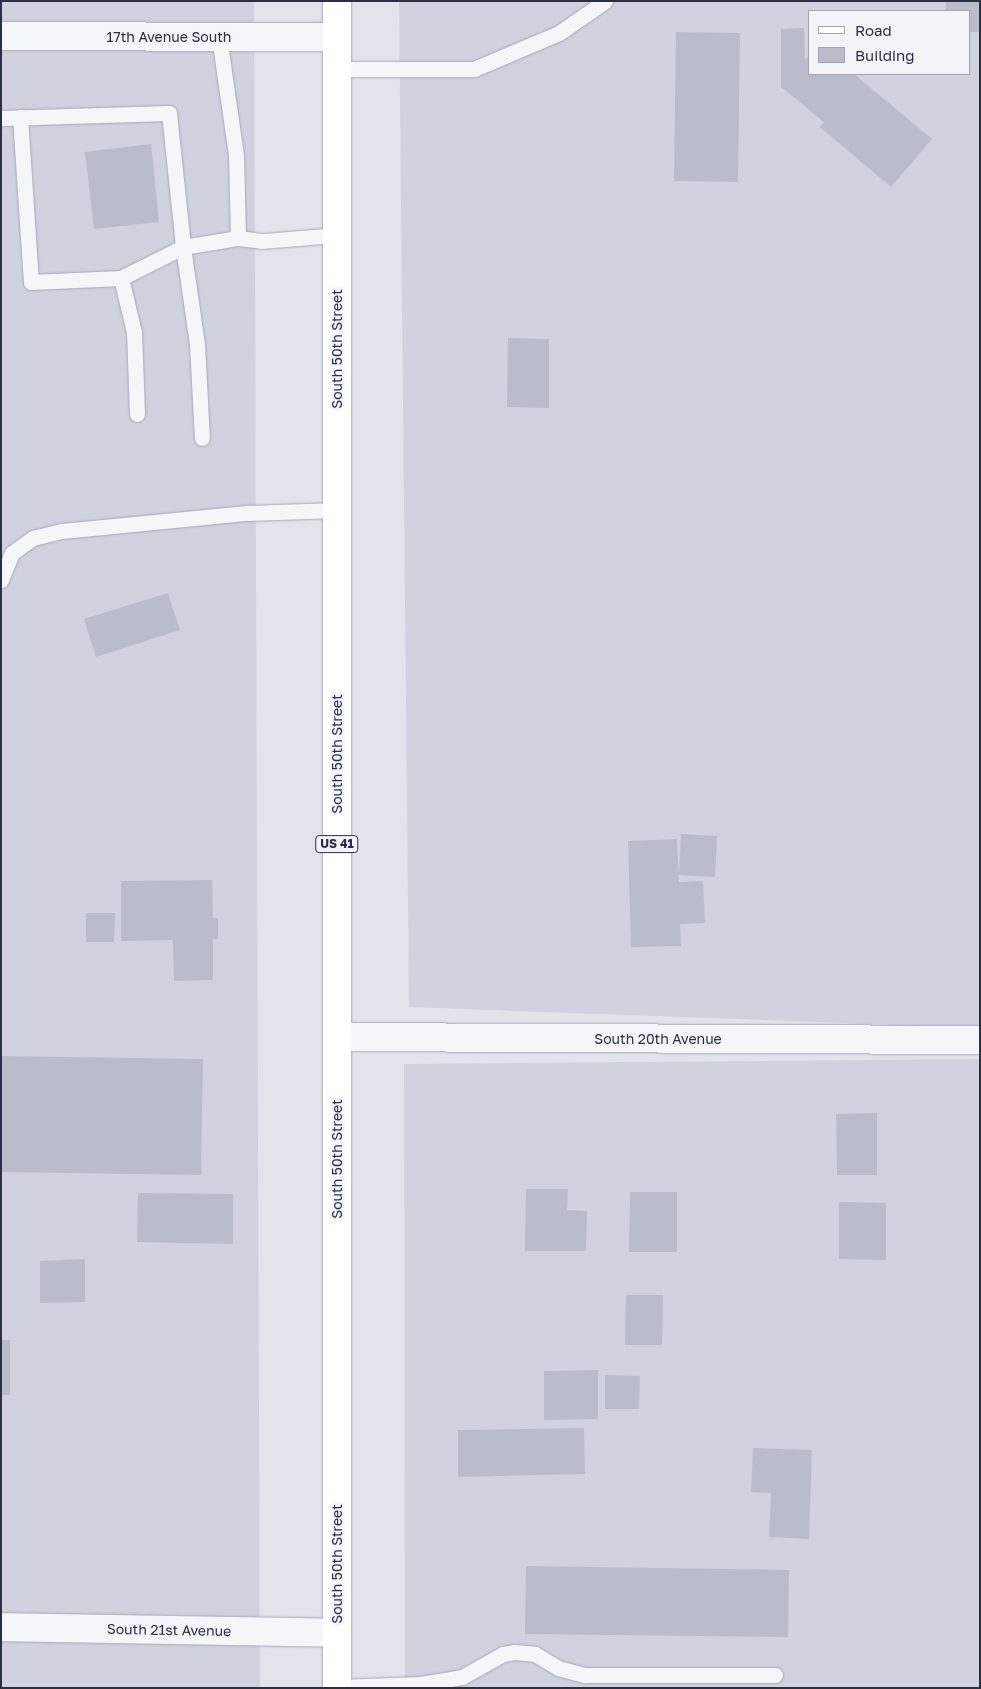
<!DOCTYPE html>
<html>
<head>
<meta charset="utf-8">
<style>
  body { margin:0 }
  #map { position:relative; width:981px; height:1689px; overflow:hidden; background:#e2e4eb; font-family:"Golos Text",sans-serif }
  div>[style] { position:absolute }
  .built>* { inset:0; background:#d0d3dd }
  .building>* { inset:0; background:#b9bdc9 }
  .roads { filter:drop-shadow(0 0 1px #a7aab6) drop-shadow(0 0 1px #a7aab6) }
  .lane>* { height:15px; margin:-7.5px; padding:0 7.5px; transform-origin:7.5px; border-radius:7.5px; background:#f5f6f9 }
  .street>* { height:28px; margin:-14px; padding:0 14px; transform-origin:14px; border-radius:14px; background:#f5f6f9 }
  .primary>* { height:28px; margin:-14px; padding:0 14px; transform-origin:14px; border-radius:14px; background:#fff }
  span { translate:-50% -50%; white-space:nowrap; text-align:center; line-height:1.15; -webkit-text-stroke:5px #f2f4f8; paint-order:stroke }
  .shield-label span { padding:1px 4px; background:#f2f4f8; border:1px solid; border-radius:4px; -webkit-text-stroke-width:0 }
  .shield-label { font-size:12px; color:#293044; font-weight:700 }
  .street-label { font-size:14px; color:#293044 }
  .frame { position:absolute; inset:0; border:2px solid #293044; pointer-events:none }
  .legend { position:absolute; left:808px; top:10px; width:162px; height:65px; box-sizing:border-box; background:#f2f4f8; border:1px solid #a2a6b0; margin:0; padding:6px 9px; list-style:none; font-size:15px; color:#293044 }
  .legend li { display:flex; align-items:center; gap:10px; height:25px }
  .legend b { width:25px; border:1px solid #a2a6b0 }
</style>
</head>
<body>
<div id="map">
  <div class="built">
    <i style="clip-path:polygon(1px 1px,254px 1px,260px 1688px,1px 1688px)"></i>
    <i style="clip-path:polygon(evenodd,399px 1px,980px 1px,980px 1028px,409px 1007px,399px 1px,810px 11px,970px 11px,970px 74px,810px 74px,810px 11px)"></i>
    <i style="clip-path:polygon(980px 1059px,980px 1688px,405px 1688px,404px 1064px)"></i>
  </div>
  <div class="building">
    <i style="clip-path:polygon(946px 1px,980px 1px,980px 32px,970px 32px,970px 11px,946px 11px)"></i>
    <i style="clip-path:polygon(804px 28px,805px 60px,810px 54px,810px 74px,854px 74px,932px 139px,891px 187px,820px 127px,824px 122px,781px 87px,781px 29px)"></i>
    <i style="clip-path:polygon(676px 32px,740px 33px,738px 182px,674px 181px)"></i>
    <i style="clip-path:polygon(151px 144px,159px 222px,94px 229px,85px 152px)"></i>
    <i style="clip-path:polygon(508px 338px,549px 339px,549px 408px,507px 407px)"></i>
    <i style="clip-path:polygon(168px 593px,180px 630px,96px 657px,84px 619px)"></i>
    <i style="clip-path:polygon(681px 834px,717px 836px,715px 877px,679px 875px)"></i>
    <i style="clip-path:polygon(677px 839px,679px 882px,703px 881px,705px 923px,680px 924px,681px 946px,631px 947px,628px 841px)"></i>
    <i style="clip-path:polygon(212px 880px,213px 918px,218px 918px,218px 939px,213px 939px,213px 980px,174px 981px,173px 940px,121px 941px,121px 881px)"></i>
    <i style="clip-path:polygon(86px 913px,115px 913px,114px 942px,86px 942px)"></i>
    <i style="clip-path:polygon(1px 1056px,203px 1059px,201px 1175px,1px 1172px)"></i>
    <i style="clip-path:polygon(877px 1113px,877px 1175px,837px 1175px,836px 1114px)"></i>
    <i style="clip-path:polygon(526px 1189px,568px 1189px,567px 1210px,587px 1211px,586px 1251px,525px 1251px)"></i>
    <i style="clip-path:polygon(630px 1192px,677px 1192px,677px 1252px,629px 1252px)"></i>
    <i style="clip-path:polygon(138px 1193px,233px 1194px,233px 1244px,137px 1242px)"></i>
    <i style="clip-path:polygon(839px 1202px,886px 1203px,886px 1260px,839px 1259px)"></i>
    <i style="clip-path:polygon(85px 1259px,85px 1302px,40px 1303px,40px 1261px)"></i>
    <i style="clip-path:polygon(626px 1295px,663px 1295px,662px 1345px,625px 1345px)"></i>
    <i style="clip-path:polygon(1px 1340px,10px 1340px,10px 1395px,1px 1395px)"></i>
    <i style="clip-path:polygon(598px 1370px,598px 1419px,544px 1420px,544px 1371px)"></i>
    <i style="clip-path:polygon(605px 1375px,640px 1376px,639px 1409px,605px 1409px)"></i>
    <i style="clip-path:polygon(584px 1428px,585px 1474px,458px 1477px,458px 1430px)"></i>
    <i style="clip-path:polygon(753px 1448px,812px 1450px,809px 1539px,769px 1537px,771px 1493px,751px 1492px)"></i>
    <i style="clip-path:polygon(526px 1566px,789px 1570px,788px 1637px,525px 1634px)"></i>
  </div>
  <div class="roads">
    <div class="lane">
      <i style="left:219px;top:37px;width:119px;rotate:81.8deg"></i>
      <i style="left:236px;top:155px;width:83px;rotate:88.6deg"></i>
      <i style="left:238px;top:238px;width:24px;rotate:7deg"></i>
      <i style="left:262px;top:241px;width:75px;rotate:-4.6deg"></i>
      <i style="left:337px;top:69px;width:137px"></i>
      <i style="left:474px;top:69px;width:92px;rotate:-23deg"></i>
      <i style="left:559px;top:33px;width:56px;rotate:-34.8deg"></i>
      <i style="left:20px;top:117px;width:165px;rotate:86.2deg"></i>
      <i style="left:31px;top:282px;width:90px;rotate:-2.5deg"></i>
      <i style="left:121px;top:278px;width:69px;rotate:-26.6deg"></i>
      <i style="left:183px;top:247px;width:56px;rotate:-9.3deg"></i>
      <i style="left:1px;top:118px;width:168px;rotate:-1.7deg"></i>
      <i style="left:169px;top:113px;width:135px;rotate:84deg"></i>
      <i style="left:183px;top:247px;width:98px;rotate:81.8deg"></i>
      <i style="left:197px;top:344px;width:94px;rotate:87deg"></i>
      <i style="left:121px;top:278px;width:56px;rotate:76.5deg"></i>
      <i style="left:134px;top:332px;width:82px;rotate:87.9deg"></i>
      <i style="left:1px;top:580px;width:29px;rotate:-68deg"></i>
      <i style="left:12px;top:553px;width:26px;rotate:-36deg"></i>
      <i style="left:33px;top:538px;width:30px;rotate:-14deg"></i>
      <i style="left:62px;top:531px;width:186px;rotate:-5.6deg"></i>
      <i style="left:247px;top:513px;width:90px;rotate:-1.9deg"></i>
      <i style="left:337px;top:1687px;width:84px;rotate:-2deg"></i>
      <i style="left:421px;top:1684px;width:42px;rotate:-9.7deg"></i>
      <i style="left:462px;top:1677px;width:47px;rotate:-29.3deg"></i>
      <i style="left:503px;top:1654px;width:11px;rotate:-10deg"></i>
      <i style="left:514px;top:1652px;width:21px;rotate:5deg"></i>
      <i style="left:535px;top:1654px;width:27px;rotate:31deg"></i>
      <i style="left:558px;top:1668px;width:28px;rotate:15deg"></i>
      <i style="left:585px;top:1675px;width:190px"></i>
    </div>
    <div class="street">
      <i style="left:1px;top:36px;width:336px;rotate:0.2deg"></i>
      <i style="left:337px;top:1037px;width:643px;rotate:0.27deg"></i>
      <i style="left:1px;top:1627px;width:336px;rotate:1deg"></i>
    </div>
    <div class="primary">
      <i style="left:337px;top:1px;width:1687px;rotate:90deg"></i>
    </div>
  </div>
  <div class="shield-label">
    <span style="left:337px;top:844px">US 41</span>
  </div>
  <div class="street-label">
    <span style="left:169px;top:37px">17th Avenue South</span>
    <span style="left:337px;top:349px;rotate:-90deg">South 50th Street</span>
    <span style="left:337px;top:754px;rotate:-90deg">South 50th Street</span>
    <span style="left:658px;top:1039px">South 20th Avenue</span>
    <span style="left:337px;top:1159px;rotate:-90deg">South 50th Street</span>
    <span style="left:337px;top:1564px;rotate:-90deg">South 50th Street</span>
    <span style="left:169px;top:1630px;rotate:1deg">South 21st Avenue</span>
  </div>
  <div class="frame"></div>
  <ul class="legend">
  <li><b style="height:6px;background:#fff"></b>Road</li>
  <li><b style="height:14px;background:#b9bdc9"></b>Building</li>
  </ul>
</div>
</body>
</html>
